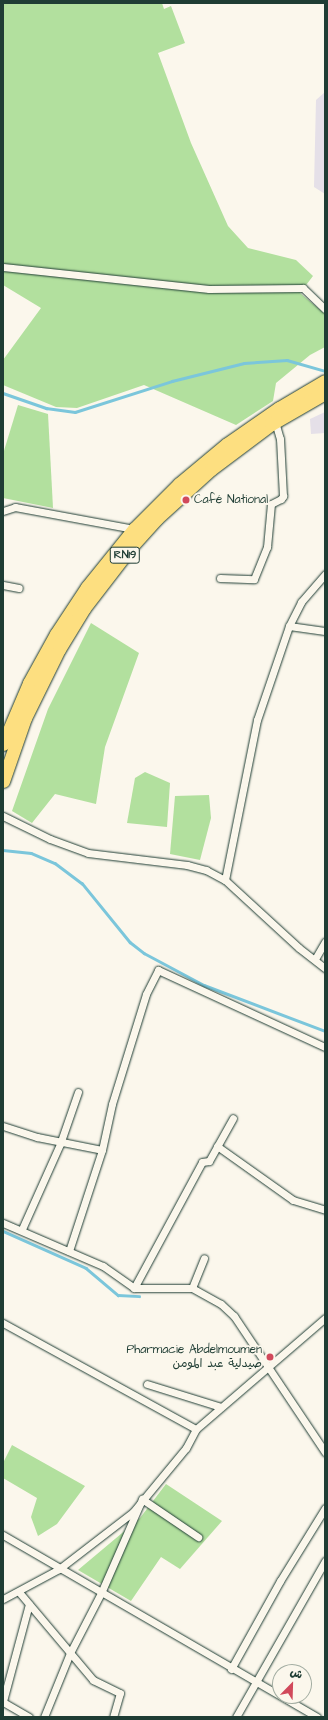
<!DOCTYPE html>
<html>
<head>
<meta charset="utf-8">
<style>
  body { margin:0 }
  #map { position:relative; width:328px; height:1720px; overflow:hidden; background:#fbf7ec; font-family:"Architects Daughter","Playpen Sans Arabic",sans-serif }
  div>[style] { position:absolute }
  .built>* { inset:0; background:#e5e0e8 }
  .green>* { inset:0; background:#b2e09e }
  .stream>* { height:2.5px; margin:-1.25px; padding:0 1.25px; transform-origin:1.25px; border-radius:1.25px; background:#7bc6db }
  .roads { filter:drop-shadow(0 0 1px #1f3d34) drop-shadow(0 0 1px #1f3d34) }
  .street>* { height:7px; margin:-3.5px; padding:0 3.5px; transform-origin:3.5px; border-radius:3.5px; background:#fbf7ec }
  .highway>* { height:13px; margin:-6.5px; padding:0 6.5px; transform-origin:6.5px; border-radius:6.5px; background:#fddf80 }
  .dots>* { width:11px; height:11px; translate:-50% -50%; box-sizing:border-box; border:2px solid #fbf7ec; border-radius:50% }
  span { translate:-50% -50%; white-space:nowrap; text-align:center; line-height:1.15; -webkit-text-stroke:3.5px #fbf7ec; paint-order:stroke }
  .shield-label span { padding:1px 3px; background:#fbf7ec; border:1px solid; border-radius:3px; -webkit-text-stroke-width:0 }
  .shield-label { font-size:11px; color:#1f3d34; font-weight:700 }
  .poi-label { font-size:12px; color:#1f3d34 }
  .left { translate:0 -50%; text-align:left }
  .right { translate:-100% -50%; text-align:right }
  .frame { position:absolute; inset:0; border:4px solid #1f3d34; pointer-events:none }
  .north { position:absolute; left:272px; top:1664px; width:40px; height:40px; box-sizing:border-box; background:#fbf7ec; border:1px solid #a3ada2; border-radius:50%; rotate:23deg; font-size:11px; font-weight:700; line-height:16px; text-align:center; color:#1f3d34 }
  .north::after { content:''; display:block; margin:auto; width:14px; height:18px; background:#d1495b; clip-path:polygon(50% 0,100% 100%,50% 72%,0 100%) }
</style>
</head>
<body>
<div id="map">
  <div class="built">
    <i style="clip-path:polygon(325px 92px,325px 194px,314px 187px,316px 100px)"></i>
    <i style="clip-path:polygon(325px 412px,325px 433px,311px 434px,310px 419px)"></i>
  </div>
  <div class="green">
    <i style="clip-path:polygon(3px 3px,162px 3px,164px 9px,171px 6px,185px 43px,158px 53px,191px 143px,228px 226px,248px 248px,296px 260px,313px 276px,300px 293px,325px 314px,325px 347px,310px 355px,276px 383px,273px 401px,236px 425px,144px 385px,77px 408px,56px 407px,3px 385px,3px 360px,41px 308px,3px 285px)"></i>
    <i style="clip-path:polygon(18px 405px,48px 414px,53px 508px,3px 498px,3px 454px)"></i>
    <i style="clip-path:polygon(91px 623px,139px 653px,105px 747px,96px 804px,55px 794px,32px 823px,12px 811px,48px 709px)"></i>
    <i style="clip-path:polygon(145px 772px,170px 783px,167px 827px,127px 823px,135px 778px)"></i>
    <i style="clip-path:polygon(209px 795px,211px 818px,200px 860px,170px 854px,175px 796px)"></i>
    <i style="clip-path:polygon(12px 1445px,85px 1486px,57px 1524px,38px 1536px,31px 1517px,37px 1498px,3px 1478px,3px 1463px)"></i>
    <i style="clip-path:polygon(166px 1484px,222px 1521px,180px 1569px,161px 1557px,131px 1601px,78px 1570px,140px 1518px)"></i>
  </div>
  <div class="stream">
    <i style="left:3px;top:393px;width:46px;rotate:19.2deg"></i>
    <i style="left:46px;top:408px;width:29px;rotate:8deg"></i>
    <i style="left:75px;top:412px;width:102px;rotate:-17.7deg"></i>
    <i style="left:172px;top:381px;width:74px;rotate:-14deg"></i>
    <i style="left:244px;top:363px;width:43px;rotate:-4deg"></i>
    <i style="left:287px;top:360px;width:40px;rotate:16deg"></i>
    <i style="left:3px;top:850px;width:28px;rotate:6deg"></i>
    <i style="left:31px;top:853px;width:26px;rotate:23deg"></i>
    <i style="left:55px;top:863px;width:34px;rotate:37deg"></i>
    <i style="left:82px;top:883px;width:76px;rotate:50.9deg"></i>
    <i style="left:130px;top:942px;width:18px;rotate:38deg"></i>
    <i style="left:144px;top:953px;width:68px;rotate:28.1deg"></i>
    <i style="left:204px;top:985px;width:129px;rotate:20.8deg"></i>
    <i style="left:3px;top:1231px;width:91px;rotate:24deg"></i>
    <i style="left:86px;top:1268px;width:42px;rotate:40.2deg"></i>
    <i style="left:118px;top:1295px;width:21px;rotate:3deg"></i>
  </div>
  <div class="roads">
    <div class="street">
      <i style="left:3px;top:267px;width:207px;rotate:6.1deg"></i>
      <i style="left:209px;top:289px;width:94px;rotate:-0.6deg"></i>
      <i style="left:303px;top:288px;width:30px;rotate:44deg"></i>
      <i style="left:3px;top:511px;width:13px;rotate:-18deg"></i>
      <i style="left:15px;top:507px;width:121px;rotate:10.5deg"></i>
      <i style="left:220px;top:578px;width:34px;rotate:2deg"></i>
      <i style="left:254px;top:579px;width:35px;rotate:-68deg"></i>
      <i style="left:267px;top:547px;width:43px;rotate:-84.7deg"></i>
      <i style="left:271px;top:504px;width:11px;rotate:-27deg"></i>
      <i style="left:281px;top:499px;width:4px;rotate:-56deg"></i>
      <i style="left:283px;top:496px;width:57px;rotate:-93deg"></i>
      <i style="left:280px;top:439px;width:18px;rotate:-106deg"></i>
      <i style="left:3px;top:585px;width:16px;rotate:11deg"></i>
      <i style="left:289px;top:626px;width:36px;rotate:8deg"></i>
      <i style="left:3px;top:816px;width:52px;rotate:26.1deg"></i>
      <i style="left:50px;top:839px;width:40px;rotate:20.2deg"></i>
      <i style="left:88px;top:853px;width:100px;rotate:6.9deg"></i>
      <i style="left:187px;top:865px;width:20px;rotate:15deg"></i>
      <i style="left:206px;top:870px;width:21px;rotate:28deg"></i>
      <i style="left:225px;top:880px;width:100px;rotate:42.6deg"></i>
      <i style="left:299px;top:948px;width:33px;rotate:38deg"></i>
      <i style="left:225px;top:880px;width:163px;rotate:-78.7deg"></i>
      <i style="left:257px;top:720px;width:99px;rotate:-71.2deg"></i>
      <i style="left:289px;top:626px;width:27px;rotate:-63deg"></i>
      <i style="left:301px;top:602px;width:37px;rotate:-49deg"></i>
      <i style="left:315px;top:959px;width:20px;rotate:-60deg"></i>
      <i style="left:3px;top:1126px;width:36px;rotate:18deg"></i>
      <i style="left:37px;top:1137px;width:66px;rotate:11.3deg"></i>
      <i style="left:217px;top:1146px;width:93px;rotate:35.4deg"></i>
      <i style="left:293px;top:1200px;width:34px;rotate:17deg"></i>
      <i style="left:3px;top:1223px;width:109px;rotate:23.3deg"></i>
      <i style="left:103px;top:1266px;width:38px;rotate:35deg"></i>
      <i style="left:134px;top:1288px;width:58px"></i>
      <i style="left:192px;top:1288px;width:33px;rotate:29deg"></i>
      <i style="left:221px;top:1304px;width:18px;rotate:43deg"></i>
      <i style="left:234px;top:1316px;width:164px;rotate:56.2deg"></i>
      <i style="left:22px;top:1229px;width:93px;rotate:-65.9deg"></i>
      <i style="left:60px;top:1144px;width:55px;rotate:-70.9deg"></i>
      <i style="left:69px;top:1251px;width:106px;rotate:-71.9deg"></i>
      <i style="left:102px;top:1150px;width:47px;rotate:-77.7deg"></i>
      <i style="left:112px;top:1104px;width:115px;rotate:-72.8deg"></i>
      <i style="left:146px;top:994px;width:27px;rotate:-63deg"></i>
      <i style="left:158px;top:970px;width:184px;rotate:24.8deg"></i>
      <i style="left:134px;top:1288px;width:143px;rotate:-61.6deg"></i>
      <i style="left:202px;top:1162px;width:7px;rotate:-8deg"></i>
      <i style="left:209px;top:1161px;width:49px;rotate:-60.8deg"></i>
      <i style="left:192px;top:1288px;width:32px;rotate:-68deg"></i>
      <i style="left:3px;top:1323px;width:220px;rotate:28.8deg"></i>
      <i style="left:147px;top:1384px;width:77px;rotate:17.3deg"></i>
      <i style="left:3px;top:1535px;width:363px;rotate:30.1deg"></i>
      <i style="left:19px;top:1592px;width:115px;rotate:49.9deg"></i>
      <i style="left:93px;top:1680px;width:30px;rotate:26deg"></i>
      <i style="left:120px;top:1693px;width:25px;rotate:106deg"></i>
      <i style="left:3px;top:1599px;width:64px;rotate:-28.2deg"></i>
      <i style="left:59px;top:1569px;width:93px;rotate:-37.6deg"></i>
      <i style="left:133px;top:1512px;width:83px;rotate:-50.4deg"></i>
      <i style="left:186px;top:1448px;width:21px;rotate:-62deg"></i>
      <i style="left:196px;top:1429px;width:170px;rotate:-40.7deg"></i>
      <i style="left:231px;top:1669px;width:101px;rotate:-60.9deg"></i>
      <i style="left:280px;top:1581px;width:86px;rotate:-58.3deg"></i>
      <i style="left:3px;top:1701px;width:100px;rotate:-75deg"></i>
      <i style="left:3px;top:1702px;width:30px;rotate:30deg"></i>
      <i style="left:44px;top:1717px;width:69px;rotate:-67.9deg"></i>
      <i style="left:70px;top:1653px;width:68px;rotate:-62.7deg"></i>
      <i style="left:101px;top:1593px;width:103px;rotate:-66.4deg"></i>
      <i style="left:142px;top:1499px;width:68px;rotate:34.2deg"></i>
      <i style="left:236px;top:1717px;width:180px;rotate:-60.3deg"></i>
    </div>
    <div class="highway">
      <i style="left:3px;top:744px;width:66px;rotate:-66.9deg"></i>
      <i style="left:29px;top:683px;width:56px;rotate:-61.1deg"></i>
      <i style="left:56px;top:634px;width:56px;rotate:-56.6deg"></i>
      <i style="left:87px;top:587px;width:75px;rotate:-51deg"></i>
      <i style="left:134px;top:529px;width:64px;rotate:-45deg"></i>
      <i style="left:179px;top:484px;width:62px;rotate:-39.8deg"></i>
      <i style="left:227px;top:444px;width:63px;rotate:-34.7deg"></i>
      <i style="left:279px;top:408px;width:53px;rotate:-30.4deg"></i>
      <i style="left:3px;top:781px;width:67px;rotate:-70.8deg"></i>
      <i style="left:25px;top:718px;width:77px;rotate:-63.8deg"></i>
      <i style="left:59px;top:649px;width:48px;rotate:-58.6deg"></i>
      <i style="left:84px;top:608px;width:77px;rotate:-52.4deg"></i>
      <i style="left:131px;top:547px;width:38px;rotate:-48deg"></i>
      <i style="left:156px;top:519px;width:74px;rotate:-42.3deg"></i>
      <i style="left:211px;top:469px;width:75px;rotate:-36.9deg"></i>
      <i style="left:271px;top:424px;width:62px;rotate:-29.9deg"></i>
    </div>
  </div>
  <div class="dots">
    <i style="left:186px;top:500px;background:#d1495b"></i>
    <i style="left:270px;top:1357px;background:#d1495b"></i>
  </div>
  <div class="shield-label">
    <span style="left:125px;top:555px">RN19</span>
  </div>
  <div class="poi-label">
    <span class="left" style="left:194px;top:500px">Café National</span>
    <span class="right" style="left:262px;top:1357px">Pharmacie Abdelmoumen<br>صيدلية عبد المومن</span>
  </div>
  <div class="frame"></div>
  <div class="north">ش</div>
</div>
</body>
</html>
